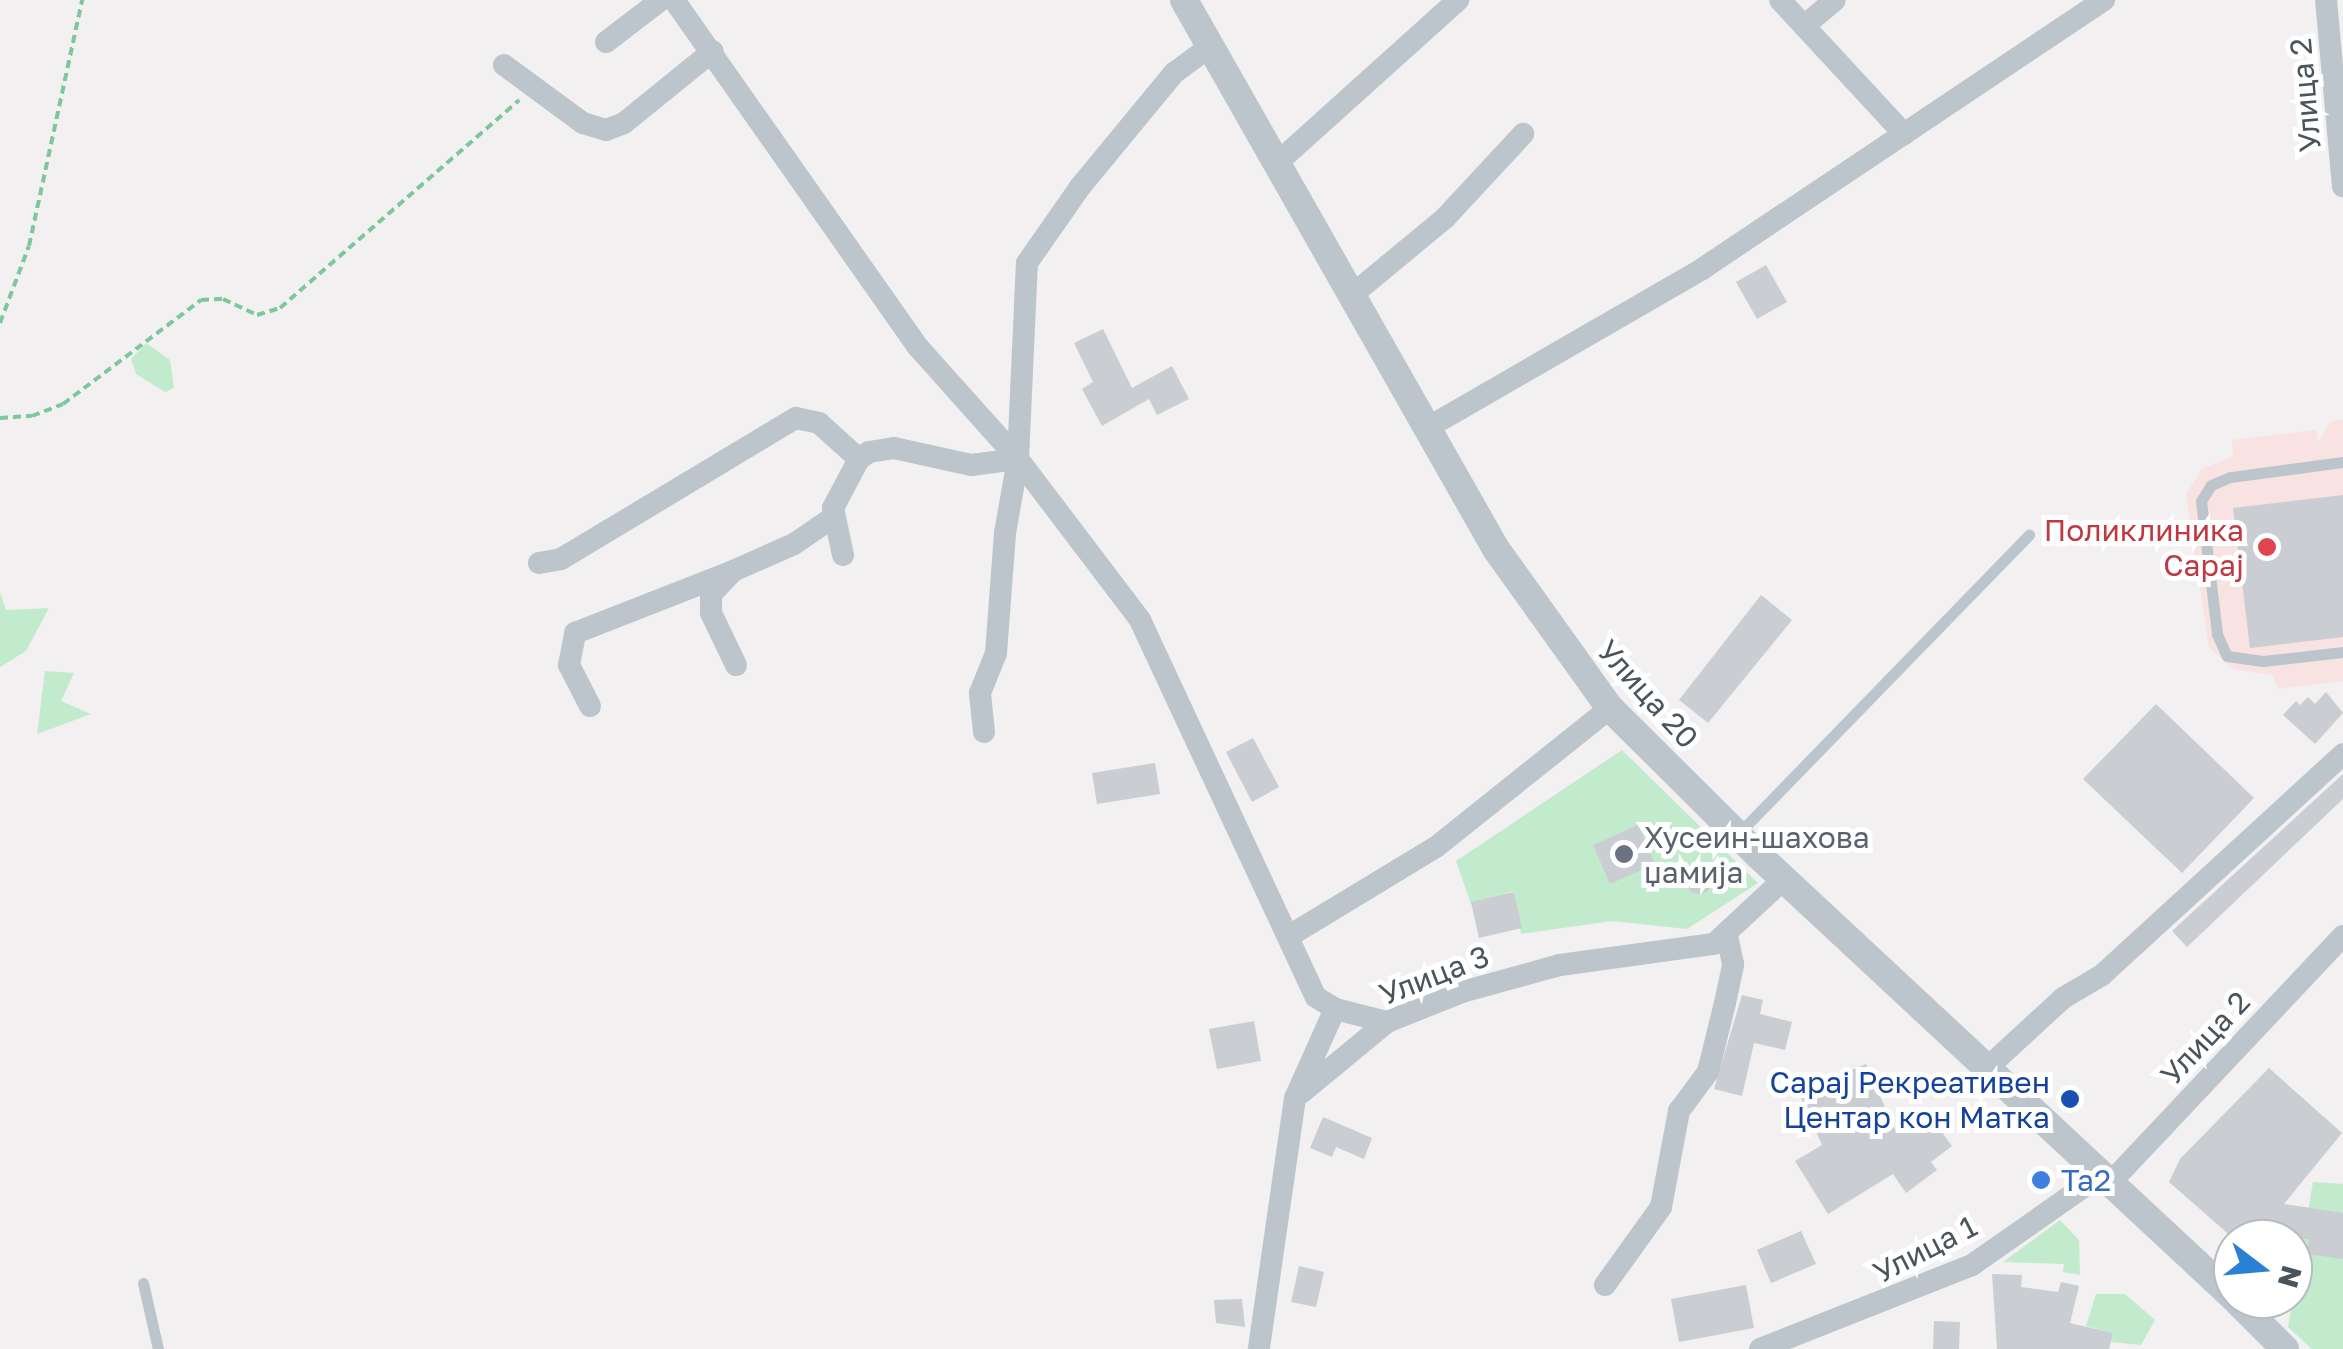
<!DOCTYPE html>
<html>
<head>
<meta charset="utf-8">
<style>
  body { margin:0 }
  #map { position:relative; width:2343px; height:1349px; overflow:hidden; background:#f2f0f0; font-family:"Golos Text",sans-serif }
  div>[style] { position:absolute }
  .medical>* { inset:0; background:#f9e2e2 }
  .green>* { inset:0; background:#c2ebce }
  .building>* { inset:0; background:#cacdd2 }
  .round { border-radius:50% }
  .path>* { height:4px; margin-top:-2px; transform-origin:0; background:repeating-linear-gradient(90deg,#7dc79c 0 8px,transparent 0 13px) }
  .service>* { height:11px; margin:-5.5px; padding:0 5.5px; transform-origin:5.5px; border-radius:5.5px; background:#bcc5cb }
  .minor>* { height:22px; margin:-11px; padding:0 11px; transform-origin:11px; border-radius:11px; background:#bcc5cb }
  .tertiary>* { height:28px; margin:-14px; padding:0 14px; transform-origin:14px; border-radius:14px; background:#bcc5cb }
  .dots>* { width:28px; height:28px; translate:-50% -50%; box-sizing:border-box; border:5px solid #fff; border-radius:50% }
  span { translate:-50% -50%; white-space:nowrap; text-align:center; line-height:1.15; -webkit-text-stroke:10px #fff; paint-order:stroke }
  .street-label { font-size:30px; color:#49545b }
  .health-label { font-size:30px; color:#be3a42 }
  .right { translate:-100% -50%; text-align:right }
  .worship-label { font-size:30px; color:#5b616d }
  .left { translate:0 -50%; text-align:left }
  .transit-label { font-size:30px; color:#164399 }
  .shop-label { font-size:30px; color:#366cbe }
  .north { position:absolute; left:2213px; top:1219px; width:100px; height:100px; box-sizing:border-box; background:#fff; border:2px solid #b6bbbd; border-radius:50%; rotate:106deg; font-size:28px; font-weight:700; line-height:40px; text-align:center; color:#49545b }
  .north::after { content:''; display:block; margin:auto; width:35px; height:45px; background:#2981d3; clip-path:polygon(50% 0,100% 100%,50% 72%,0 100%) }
</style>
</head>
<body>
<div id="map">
  <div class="medical">
    <i style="clip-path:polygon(2343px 420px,2343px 681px,2278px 689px,2272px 675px,2234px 669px,2209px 648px,2186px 494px,2202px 469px,2233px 456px,2232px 440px,2316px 430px,2319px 443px,2330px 421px)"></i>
  </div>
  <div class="green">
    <i style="clip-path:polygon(146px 343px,170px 360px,174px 388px,165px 392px,136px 374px,131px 359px)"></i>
    <i style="clip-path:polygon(0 592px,6px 610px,49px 608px,26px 651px,0 667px)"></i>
    <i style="clip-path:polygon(45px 671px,74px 673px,61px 701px,91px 714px,37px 734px)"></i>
    <i style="clip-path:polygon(1622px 750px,1758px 883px,1687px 929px,1612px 921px,1521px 934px,1514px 891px,1471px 904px,1456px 861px)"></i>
    <i style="clip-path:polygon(2313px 1182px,2343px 1184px,2343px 1349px,2312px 1349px,2288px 1327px)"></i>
    <i style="clip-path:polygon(2060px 1220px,2079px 1240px,2080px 1275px,2063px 1272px,2064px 1264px,2003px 1262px)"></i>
    <i style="clip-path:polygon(2096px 1294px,2125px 1294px,2155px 1320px,2141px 1345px,2111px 1342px,2113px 1333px,2086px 1326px)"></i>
  </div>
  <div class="building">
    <i style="clip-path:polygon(1766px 265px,1787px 302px,1757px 319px,1736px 282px)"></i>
    <i style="clip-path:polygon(1103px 329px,1132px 388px,1172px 366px,1189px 399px,1157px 415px,1149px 399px,1102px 426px,1082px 389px,1093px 382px,1074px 343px)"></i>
    <i style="clip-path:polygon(2343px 495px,2343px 637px,2250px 648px,2233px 508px)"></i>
    <i style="clip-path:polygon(1761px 595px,1792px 620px,1708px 723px,1679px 700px)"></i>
    <i style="clip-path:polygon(2326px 692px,2343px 713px,2315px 744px,2283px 715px,2296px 701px,2300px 705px,2308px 697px,2315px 704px)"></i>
    <i style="clip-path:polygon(2156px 704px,2254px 798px,2182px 873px,2083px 779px)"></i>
    <i style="clip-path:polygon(1253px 738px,1279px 787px,1252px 802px,1226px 752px)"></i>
    <i style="clip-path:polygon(1155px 763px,1160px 794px,1097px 804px,1092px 773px)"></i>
    <i style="clip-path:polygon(2343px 774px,2343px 799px,2187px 947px,2172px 931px)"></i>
    <i style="clip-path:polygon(1638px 825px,1655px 864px,1610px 884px,1593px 845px)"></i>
    <i class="round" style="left:1686px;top:868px;width:26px;height:26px"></i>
    <i style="clip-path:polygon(1514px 892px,1522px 928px,1479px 938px,1471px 902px)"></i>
    <i style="clip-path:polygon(1742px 995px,1763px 1000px,1760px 1014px,1792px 1022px,1785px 1050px,1754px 1043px,1742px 1096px,1714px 1089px)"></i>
    <i style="clip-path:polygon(1254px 1021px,1261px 1061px,1217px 1069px,1209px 1029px)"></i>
    <i style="clip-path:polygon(1866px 1064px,1896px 1132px,1926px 1110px,1952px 1146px,1931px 1162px,1937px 1170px,1906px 1193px,1893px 1174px,1828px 1214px,1795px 1161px,1822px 1145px,1799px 1093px)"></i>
    <i style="clip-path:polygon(2269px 1068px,2342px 1133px,2284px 1204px,2343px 1213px,2343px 1259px,2307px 1254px,2309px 1239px,2234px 1239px,2169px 1182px,2180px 1159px)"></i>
    <i style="clip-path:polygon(1323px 1117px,1372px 1138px,1364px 1159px,1336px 1147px,1332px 1157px,1310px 1148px)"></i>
    <i style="clip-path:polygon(1801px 1231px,1816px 1264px,1771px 1283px,1757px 1250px)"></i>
    <i style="clip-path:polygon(1299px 1266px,1324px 1272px,1316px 1307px,1291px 1302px)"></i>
    <i style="clip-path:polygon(1992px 1274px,2022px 1275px,2021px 1287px,2058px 1292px,2061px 1282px,2079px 1286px,2070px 1323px,2113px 1333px,2109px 1349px,1997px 1349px)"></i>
    <i style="clip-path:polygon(1746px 1285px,1754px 1328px,1679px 1342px,1671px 1299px)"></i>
    <i style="clip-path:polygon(1242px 1299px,1245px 1327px,1216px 1323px,1214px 1300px)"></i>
    <i style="clip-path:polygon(1934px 1321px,1960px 1322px,1959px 1349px,1933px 1349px)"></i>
  </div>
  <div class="path">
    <i style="left:0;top:323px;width:82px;rotate:-69.4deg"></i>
    <i style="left:29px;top:246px;width:252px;rotate:-77.8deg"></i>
    <i style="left:0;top:418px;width:32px;rotate:-4deg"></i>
    <i style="left:32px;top:416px;width:33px;rotate:-21deg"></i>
    <i style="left:63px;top:404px;width:173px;rotate:-37deg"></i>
    <i style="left:201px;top:300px;width:22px;rotate:-3deg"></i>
    <i style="left:223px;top:299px;width:38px;rotate:25deg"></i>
    <i style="left:257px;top:315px;width:24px;rotate:-17deg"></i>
    <i style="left:280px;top:308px;width:317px;rotate:-41deg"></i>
  </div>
  <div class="service">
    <i style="left:2343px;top:462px;width:114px;rotate:172.4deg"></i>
    <i style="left:2230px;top:477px;width:21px;rotate:157deg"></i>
    <i style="left:2211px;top:485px;width:19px;rotate:122deg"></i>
    <i style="left:2201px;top:501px;width:134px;rotate:83.1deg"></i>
    <i style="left:2217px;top:634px;width:24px;rotate:66deg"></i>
    <i style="left:2227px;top:656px;width:36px;rotate:8deg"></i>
    <i style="left:2263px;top:661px;width:81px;rotate:-6.4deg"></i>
    <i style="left:1737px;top:835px;width:419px;rotate:-45.8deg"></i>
    <i style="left:143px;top:1283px;width:68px;rotate:77.2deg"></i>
  </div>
  <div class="minor">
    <i style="left:674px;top:0;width:424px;rotate:54.9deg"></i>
    <i style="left:918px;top:347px;width:150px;rotate:48.2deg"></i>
    <i style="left:1018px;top:459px;width:202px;rotate:52.8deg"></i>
    <i style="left:1140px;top:620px;width:416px;rotate:65deg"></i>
    <i style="left:1316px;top:997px;width:22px;rotate:32deg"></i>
    <i style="left:1335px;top:1009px;width:98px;rotate:114.2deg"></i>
    <i style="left:1295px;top:1098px;width:254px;rotate:98.2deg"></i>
    <i style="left:1780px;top:0;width:183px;rotate:47.2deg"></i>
    <i style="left:2326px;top:0;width:187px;rotate:84.8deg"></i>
    <i style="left:1804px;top:26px;width:40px;rotate:-40deg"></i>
    <i style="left:606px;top:42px;width:69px;rotate:-37.4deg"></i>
    <i style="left:504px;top:65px;width:98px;rotate:36.3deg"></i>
    <i style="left:583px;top:123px;width:24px;rotate:17deg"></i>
    <i style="left:606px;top:130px;width:19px;rotate:-21deg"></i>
    <i style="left:624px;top:123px;width:114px;rotate:-39deg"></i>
    <i style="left:1277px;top:163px;width:244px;rotate:-42deg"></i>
    <i style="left:1352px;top:295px;width:121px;rotate:-39.6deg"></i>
    <i style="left:1445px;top:218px;width:115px;rotate:-47.1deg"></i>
    <i style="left:1427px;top:428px;width:318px;rotate:-30deg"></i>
    <i style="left:1702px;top:269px;width:484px;rotate:-33.8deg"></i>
    <i style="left:843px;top:555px;width:48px;rotate:-102deg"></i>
    <i style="left:833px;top:508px;width:55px;rotate:-62deg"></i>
    <i style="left:859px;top:459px;width:12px;rotate:-35deg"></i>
    <i style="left:869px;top:452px;width:25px;rotate:-9deg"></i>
    <i style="left:894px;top:448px;width:79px;rotate:12.4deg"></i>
    <i style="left:971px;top:465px;width:47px;rotate:-7.3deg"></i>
    <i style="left:539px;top:563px;width:22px;rotate:-10deg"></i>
    <i style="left:561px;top:559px;width:274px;rotate:-31deg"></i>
    <i style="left:796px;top:418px;width:24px;rotate:12deg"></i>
    <i style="left:819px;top:423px;width:54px;rotate:42deg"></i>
    <i style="left:736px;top:665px;width:58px;rotate:-115.7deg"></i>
    <i style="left:711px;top:613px;width:19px;rotate:-90deg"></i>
    <i style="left:711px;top:594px;width:32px;rotate:-46deg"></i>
    <i style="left:733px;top:571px;width:67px;rotate:-23.9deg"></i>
    <i style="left:794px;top:544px;width:46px;rotate:-34.4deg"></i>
    <i style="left:590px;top:706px;width:46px;rotate:-117.1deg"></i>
    <i style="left:569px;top:665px;width:33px;rotate:-79deg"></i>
    <i style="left:575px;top:633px;width:170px;rotate:-21.4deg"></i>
    <i style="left:984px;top:732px;width:39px;rotate:-96deg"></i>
    <i style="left:980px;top:693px;width:43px;rotate:-68.2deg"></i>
    <i style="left:996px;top:653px;width:120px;rotate:-85.7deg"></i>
    <i style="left:1005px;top:533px;width:75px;rotate:-80deg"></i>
    <i style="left:1018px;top:459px;width:196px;rotate:-87.4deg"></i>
    <i style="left:1027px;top:263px;width:93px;rotate:-55.1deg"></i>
    <i style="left:1080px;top:187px;width:148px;rotate:-50.5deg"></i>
    <i style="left:1174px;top:73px;width:47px;rotate:-36.4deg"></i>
    <i style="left:1289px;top:936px;width:172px;rotate:-31.2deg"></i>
    <i style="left:1436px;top:847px;width:223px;rotate:-38.6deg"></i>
    <i style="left:1335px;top:1009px;width:54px;rotate:14deg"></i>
    <i style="left:1987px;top:1068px;width:103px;rotate:-42.6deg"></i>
    <i style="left:2063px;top:998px;width:45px;rotate:-30.5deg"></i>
    <i style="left:2102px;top:975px;width:327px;rotate:-42.5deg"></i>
    <i style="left:1301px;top:1093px;width:112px;rotate:-39.5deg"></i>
    <i style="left:1387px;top:1022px;width:81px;rotate:-21.8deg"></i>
    <i style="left:1462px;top:992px;width:102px;rotate:-15.4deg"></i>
    <i style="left:1560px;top:965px;width:155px;rotate:-7.8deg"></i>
    <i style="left:1714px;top:944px;width:96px;rotate:-42.9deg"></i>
    <i style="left:2111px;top:1182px;width:338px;rotate:-46.7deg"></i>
    <i style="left:1605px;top:1285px;width:96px;rotate:-54.3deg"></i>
    <i style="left:1661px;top:1207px;width:98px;rotate:-79.4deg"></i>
    <i style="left:1679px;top:1111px;width:49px;rotate:-53.4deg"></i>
    <i style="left:1708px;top:1072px;width:71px;rotate:-76.2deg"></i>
    <i style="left:1725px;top:1003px;width:40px;rotate:-78deg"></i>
    <i style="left:1733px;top:964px;width:30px;rotate:-102deg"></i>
    <i style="left:1760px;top:1349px;width:228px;rotate:-21.6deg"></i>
    <i style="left:1972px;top:1265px;width:159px;rotate:-35deg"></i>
  </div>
  <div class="tertiary">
    <i style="left:1184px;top:0;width:631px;rotate:60.39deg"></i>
    <i style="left:1496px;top:549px;width:196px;rotate:54.4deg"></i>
    <i style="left:1610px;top:708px;width:210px;rotate:44.8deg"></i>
    <i style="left:1759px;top:856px;width:647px;rotate:42.93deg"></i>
    <i style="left:2235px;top:1299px;width:71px;rotate:45deg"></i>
  </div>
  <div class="dots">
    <i style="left:2267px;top:547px;background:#e0444e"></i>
    <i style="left:1624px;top:854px;background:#6b7280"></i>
    <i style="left:2070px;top:1099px;background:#1a4fb4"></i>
    <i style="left:2041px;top:1180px;background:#3f7fe0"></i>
  </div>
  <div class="street-label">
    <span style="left:2305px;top:95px;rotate:-95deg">Улица 2</span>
    <span style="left:1648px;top:694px;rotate:48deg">Улица 20</span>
    <span style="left:1434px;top:975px;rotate:-21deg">Улица 3</span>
    <span style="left:2205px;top:1038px;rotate:-47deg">Улица 2</span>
    <span style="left:1925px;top:1249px;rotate:-27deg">Улица 1</span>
  </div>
  <div class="health-label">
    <span class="right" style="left:2244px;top:547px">Поликлиника<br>Сарај</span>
  </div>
  <div class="worship-label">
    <span class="left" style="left:1644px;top:854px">Хусеин-шахова<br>џамија</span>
  </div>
  <div class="transit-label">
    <span class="right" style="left:2050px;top:1099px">Сарај Рекреативен<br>Центар кон Матка</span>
  </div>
  <div class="shop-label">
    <span class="left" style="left:2061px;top:1180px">Ta2</span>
  </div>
  <div class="north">N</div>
</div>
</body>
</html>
